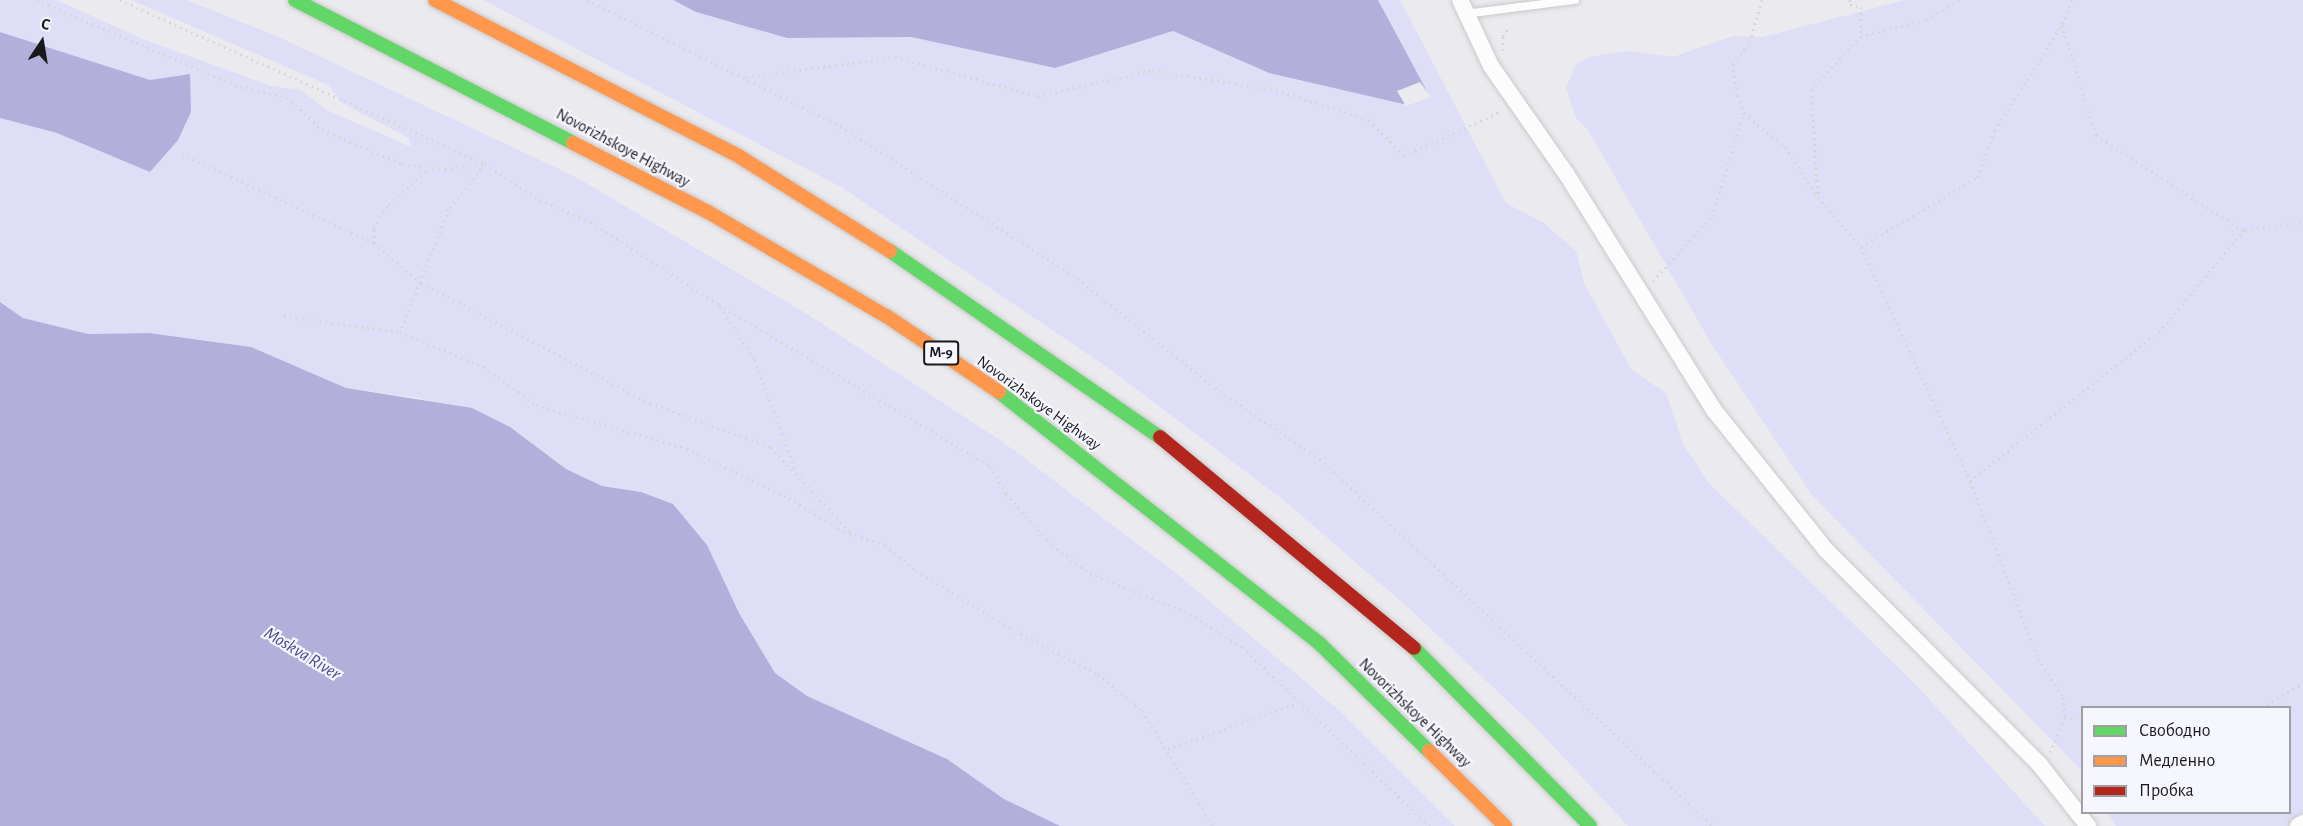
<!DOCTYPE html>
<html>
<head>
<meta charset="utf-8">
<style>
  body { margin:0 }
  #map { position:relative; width:2303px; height:826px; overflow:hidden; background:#ebebef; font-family:"Alegreya Sans",sans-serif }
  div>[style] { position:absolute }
  .green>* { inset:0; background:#dfdef7 }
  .water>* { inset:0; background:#b2afdb }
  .pier>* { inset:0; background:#ebebef }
  .path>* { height:3px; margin-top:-1.5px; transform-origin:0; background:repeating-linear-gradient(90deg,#d5d5d6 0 1.5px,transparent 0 6px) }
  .roads { filter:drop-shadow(0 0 2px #c9c9cc) drop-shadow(0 0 2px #c9c9cc) }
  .lane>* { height:8px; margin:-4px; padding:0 4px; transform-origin:4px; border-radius:4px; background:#fcfcfd }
  .street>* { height:16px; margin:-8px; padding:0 8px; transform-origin:8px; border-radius:8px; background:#fcfcfd }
  .fast>* { height:14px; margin:-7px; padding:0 7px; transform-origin:7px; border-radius:7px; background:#63d668 }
  .slow>* { height:14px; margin:-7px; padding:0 7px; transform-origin:7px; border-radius:7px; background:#ff974d }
  .jam>* { height:14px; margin:-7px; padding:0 7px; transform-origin:7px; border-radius:7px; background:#b3261e }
  span { translate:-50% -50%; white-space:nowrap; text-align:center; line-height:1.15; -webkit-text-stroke:4.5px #f6f6ff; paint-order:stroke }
  .shield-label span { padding:2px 4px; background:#f6f6ff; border:2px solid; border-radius:4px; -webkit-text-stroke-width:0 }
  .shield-label { font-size:15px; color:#19191c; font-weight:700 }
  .street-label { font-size:16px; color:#19191c }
  .water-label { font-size:18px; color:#4f4490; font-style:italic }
  .legend { position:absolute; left:2081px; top:706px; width:210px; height:108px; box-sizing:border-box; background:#f6f6ff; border:2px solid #9e9ea4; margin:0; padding:8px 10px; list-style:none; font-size:18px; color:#19191c }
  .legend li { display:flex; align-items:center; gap:12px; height:30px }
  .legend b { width:30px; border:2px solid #9e9ea4 }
  .north { position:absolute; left:12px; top:12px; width:60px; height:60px; -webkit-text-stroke:4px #f6f6ff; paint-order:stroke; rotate:12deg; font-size:16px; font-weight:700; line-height:24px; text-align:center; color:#19191c }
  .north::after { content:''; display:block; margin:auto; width:21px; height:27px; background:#19191c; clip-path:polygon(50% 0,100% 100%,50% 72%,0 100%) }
</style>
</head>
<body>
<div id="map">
  <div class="green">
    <i style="clip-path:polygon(0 0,57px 0,143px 39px,271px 86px,301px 90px,327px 110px,411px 147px,409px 138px,342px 103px,328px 85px,131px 0,187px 0,281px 38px,576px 177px,807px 314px,1003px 442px,1176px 573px,1340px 711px,1455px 826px,1060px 826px,1004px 799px,947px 759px,807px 696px,775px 673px,739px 613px,641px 492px,602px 486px,565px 469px,510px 427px,419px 398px,346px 388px,251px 347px,149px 333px,88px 334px,23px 318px,0 302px,0 118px,57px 133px,189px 74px,150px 80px,0 32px)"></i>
    <i style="clip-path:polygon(483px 0,673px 0,696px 12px,787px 38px,911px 37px,1055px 68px,1173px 31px,1269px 73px,1403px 104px,1383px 8px,1378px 0,1400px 0,1506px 203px,1544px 223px,1576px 251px,1585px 285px,1631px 369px,1666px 393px,1683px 444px,1708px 482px,1917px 686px,2045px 826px,1628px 826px,1534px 726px,1412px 611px,1287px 503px,1114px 372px,841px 187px)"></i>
    <i style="clip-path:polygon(1905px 0,2303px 0,2303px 826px,2116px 826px,2108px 813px,2290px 812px,2290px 708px,2082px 708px,2082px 771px,1812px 495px,1712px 345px,1588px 130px,1576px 118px,1566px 88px,1575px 66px,1588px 57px,1629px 51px,1673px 57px,1733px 36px,1763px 37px)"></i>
  </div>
  <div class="water">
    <i style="clip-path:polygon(673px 0,1378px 0,1429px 95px,1403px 104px,1269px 73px,1173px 31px,1055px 68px,911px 37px,787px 38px,696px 12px)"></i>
    <i style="clip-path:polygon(0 32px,150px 80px,190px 74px,191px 112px,178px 140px,150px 172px,57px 133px,0 118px)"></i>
    <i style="clip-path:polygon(0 302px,23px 318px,88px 334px,149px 333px,251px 347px,346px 388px,472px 408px,510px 427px,566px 469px,602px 486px,641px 492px,673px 504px,707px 545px,739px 613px,775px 673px,807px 696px,947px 759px,1004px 799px,1060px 826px,0 826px)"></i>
  </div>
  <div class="pier">
    <i style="clip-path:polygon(1420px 82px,1431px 97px,1406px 106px,1397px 91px)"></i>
  </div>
  <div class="path">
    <i style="left:37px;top:0;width:221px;rotate:23.2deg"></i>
    <i style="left:240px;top:87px;width:48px;rotate:12deg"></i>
    <i style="left:287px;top:97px;width:48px;rotate:43.3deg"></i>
    <i style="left:322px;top:130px;width:87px;rotate:23deg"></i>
    <i style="left:402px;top:164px;width:43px;rotate:6.6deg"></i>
    <i style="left:445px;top:169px;width:38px;rotate:-7deg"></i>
    <i style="left:120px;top:0;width:400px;rotate:24.2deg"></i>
    <i style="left:485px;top:164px;width:66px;rotate:33.2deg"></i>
    <i style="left:540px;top:200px;width:56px;rotate:23.3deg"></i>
    <i style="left:591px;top:222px;width:153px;rotate:33deg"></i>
    <i style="left:719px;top:305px;width:315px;rotate:30.7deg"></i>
    <i style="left:990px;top:466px;width:32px;rotate:60deg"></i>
    <i style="left:1006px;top:494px;width:69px;rotate:48deg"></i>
    <i style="left:1052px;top:545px;width:48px;rotate:37.3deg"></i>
    <i style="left:1090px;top:574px;width:102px;rotate:21.3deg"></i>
    <i style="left:1185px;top:611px;width:67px;rotate:32.3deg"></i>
    <i style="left:1242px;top:647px;width:259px;rotate:43.7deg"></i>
    <i style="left:587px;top:0;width:277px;rotate:26.4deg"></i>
    <i style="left:835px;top:123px;width:282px;rotate:32.6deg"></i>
    <i style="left:1073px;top:275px;width:181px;rotate:38.5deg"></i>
    <i style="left:1215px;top:388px;width:127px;rotate:34.1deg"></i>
    <i style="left:1320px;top:459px;width:538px;rotate:43.04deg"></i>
    <i style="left:1762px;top:0;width:46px;rotate:106.5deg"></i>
    <i style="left:1749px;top:44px;width:26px;rotate:130deg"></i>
    <i style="left:1732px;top:64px;width:32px;rotate:79deg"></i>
    <i style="left:1738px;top:95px;width:19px;rotate:72deg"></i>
    <i style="left:1744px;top:113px;width:53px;rotate:39.7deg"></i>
    <i style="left:1785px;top:147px;width:59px;rotate:56.9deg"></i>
    <i style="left:1850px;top:0;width:5px;rotate:90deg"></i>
    <i style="left:1850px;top:5px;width:11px;rotate:10deg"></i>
    <i style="left:1861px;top:7px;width:29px;rotate:90deg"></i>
    <i style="left:1959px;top:0;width:39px;rotate:149deg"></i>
    <i style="left:1926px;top:20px;width:67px;rotate:166.2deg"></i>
    <i style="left:1861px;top:36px;width:74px;rotate:132.8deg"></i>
    <i style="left:1811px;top:90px;width:107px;rotate:86.3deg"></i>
    <i style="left:1818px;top:197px;width:66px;rotate:49.3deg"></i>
    <i style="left:1861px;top:247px;width:258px;rotate:65deg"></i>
    <i style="left:1970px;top:481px;width:191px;rotate:69.1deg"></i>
    <i style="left:2038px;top:659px;width:45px;rotate:56.7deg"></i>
    <i style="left:2063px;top:697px;width:21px;rotate:85deg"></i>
    <i style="left:2072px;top:0;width:27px;rotate:112deg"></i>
    <i style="left:2062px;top:25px;width:115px;rotate:72.8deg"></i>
    <i style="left:2096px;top:135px;width:176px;rotate:33.1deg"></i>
    <i style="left:1503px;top:50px;width:14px;rotate:-90deg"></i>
    <i style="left:1503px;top:36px;width:11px;rotate:-56deg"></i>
    <i style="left:746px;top:77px;width:150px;rotate:-7.6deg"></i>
    <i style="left:895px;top:57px;width:148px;rotate:15.3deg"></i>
    <i style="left:1038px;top:96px;width:117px;rotate:-12.8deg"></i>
    <i style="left:1152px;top:70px;width:126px;rotate:9.2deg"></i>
    <i style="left:1276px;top:90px;width:98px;rotate:17.9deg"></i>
    <i style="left:1369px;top:120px;width:50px;rotate:45.8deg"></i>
    <i style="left:1404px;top:156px;width:108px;rotate:-24.7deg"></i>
    <i style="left:182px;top:154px;width:212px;rotate:24.9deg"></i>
    <i style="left:374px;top:243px;width:62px;rotate:40.4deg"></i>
    <i style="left:421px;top:283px;width:259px;rotate:27.7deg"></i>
    <i style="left:650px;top:403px;width:129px;rotate:20deg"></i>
    <i style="left:771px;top:447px;width:117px;rotate:47.1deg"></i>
    <i style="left:485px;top:164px;width:58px;rotate:128.7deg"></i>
    <i style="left:449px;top:209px;width:132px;rotate:111.7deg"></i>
    <i style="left:400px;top:332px;width:91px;rotate:22.6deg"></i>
    <i style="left:484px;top:367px;width:64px;rotate:36.2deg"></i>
    <i style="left:536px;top:405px;width:157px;rotate:16.2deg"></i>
    <i style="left:687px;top:449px;width:113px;rotate:25.7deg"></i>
    <i style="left:789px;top:498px;width:58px;rotate:32.3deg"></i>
    <i style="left:838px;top:529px;width:50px;rotate:18.8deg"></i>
    <i style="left:885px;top:545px;width:40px;rotate:40deg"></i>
    <i style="left:916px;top:571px;width:110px;rotate:31.2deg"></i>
    <i style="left:1010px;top:628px;width:99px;rotate:27.6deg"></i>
    <i style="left:1098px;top:674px;width:57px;rotate:40.1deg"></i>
    <i style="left:1142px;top:711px;width:135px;rotate:58.3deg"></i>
    <i style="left:374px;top:243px;width:15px;rotate:-90deg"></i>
    <i style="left:374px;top:228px;width:28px;rotate:-58deg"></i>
    <i style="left:389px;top:204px;width:52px;rotate:-41.9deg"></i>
    <i style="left:1861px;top:247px;width:136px;rotate:-30.9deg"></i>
    <i style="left:1978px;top:177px;width:50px;rotate:-70.1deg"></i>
    <i style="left:1995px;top:130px;width:125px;rotate:-57.5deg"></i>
    <i style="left:1653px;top:281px;width:88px;rotate:-47.8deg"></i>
    <i style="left:1712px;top:216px;width:108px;rotate:-72.7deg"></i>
    <i style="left:720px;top:307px;width:64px;rotate:56.6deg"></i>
    <i style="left:755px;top:360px;width:121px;rotate:69.8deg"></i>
    <i style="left:284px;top:316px;width:117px;rotate:7.9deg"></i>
    <i style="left:1970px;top:481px;width:241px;rotate:-38.3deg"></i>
    <i style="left:2159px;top:332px;width:134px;rotate:-50.1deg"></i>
    <i style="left:2245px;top:229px;width:58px;rotate:-6.9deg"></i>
    <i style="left:2262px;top:708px;width:48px;rotate:-31.4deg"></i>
    <i style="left:1168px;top:749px;width:138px;rotate:-19.5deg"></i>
    <i style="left:2050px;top:752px;width:37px;rotate:-66deg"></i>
    <i style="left:2065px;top:718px;width:17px"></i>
  </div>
  <div class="roads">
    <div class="lane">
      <i style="left:1465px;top:14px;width:111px;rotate:-7.3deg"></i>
    </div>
    <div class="street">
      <i style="left:1460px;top:0;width:73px;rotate:64.8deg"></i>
      <i style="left:1491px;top:66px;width:133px;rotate:55.1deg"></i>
      <i style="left:1567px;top:175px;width:276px;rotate:58deg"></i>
      <i style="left:1713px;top:409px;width:181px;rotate:51.3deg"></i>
      <i style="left:1826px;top:550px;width:303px;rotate:45.1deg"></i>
      <i style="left:2040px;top:765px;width:78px;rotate:51.8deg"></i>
      <i style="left:2298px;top:826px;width:6px;rotate:-31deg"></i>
    </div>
    <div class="fast">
      <i style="left:295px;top:0;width:313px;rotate:27.2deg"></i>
      <i style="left:890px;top:251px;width:328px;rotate:34.6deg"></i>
      <i style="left:999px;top:392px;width:407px;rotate:38.1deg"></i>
      <i style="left:1319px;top:643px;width:154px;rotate:44.5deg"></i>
      <i style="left:1414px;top:648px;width:250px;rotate:45.3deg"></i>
    </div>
    <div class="slow">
      <i style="left:435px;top:0;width:343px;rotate:27.2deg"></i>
      <i style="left:740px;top:157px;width:177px;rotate:32.1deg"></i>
      <i style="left:573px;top:143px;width:152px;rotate:27.1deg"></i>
      <i style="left:708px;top:212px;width:208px;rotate:30.3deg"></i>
      <i style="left:888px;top:317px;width:134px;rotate:34deg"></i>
      <i style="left:1429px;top:751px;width:107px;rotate:44.6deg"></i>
    </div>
    <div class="jam">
      <i style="left:1160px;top:437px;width:330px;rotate:39.7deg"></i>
    </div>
  </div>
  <div class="shield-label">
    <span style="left:941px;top:353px">М-9</span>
  </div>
  <div class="street-label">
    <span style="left:623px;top:148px;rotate:28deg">Novorizhskoye Highway</span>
    <span style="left:1039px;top:403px;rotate:36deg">Novorizhskoye Highway</span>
    <span style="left:1415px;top:713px;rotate:44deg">Novorizhskoye Highway</span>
  </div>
  <div class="water-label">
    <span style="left:302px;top:654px;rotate:31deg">Moskva River</span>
  </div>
  <ul class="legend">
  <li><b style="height:8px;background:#63d668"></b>Свободно</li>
  <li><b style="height:8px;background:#ff974d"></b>Медленно</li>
  <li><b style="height:8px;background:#b3261e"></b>Пробка</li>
  </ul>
  <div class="north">С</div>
</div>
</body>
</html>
